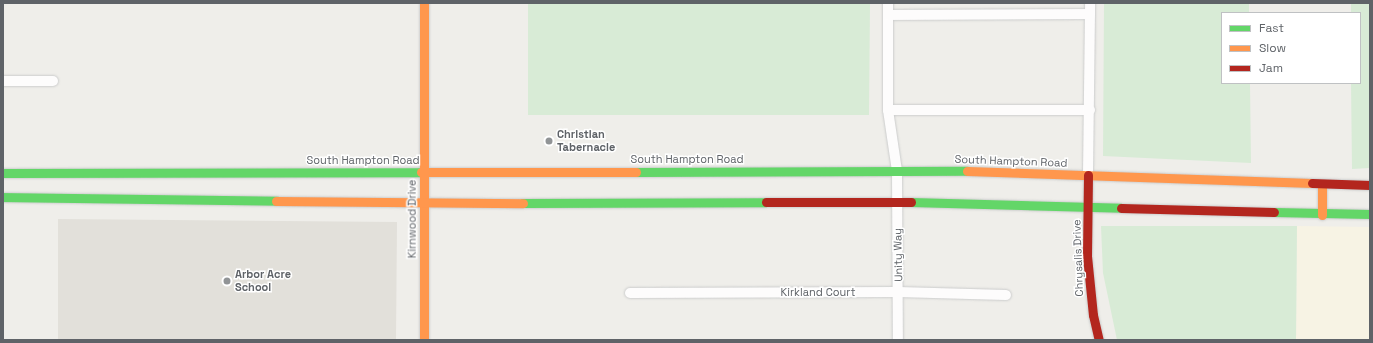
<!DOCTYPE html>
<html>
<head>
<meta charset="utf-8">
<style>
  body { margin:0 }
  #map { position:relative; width:1373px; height:343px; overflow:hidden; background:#efeeea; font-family:"Space Grotesk",sans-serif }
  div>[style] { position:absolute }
  .commercial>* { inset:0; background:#f7f3e4 }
  .education>* { inset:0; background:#e2e0da }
  .green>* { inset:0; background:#d8ebd6 }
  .roads { filter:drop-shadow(0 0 1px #cbcccc) drop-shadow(0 0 1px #cbcccc) }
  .street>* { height:10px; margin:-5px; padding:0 5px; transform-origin:5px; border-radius:5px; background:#fdfcfc }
  .fast>* { height:9px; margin:-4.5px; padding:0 4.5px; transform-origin:4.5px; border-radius:4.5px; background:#63d668 }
  .slow>* { height:9px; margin:-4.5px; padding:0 4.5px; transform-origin:4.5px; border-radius:4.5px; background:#ff974d }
  .jam>* { height:9px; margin:-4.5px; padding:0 4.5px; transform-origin:4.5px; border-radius:4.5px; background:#b3261e }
  .dots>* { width:11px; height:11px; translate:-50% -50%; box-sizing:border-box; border:2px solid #fff; border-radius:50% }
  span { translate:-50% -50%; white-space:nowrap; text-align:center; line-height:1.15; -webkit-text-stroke:3px #fff; paint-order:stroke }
  .poi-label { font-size:11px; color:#5f6368; font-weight:700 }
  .left { translate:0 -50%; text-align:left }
  .street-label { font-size:11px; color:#5f6368 }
  .frame { position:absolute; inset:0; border:4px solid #5f6368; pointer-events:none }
  .legend { position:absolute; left:1221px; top:12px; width:140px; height:72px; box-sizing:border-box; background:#fff; border:1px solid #bfc1c3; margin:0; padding:5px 7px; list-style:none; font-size:12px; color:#5f6368 }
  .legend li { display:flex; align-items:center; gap:8px; height:20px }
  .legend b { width:20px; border:1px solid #bfc1c3 }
</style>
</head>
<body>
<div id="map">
  <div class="commercial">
    <i style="clip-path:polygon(1297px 226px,1370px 227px,1370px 340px,1296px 340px)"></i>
  </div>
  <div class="education">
    <i style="clip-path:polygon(58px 219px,397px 222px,396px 340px,58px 340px)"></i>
  </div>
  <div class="green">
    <i style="clip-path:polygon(528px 3px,870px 3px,869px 115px,528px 115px)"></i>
    <i style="clip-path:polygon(1104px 3px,1249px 3px,1249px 13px,1222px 13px,1222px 83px,1250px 83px,1251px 163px,1103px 156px)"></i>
    <i style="clip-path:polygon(1351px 3px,1370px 3px,1370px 168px,1352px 169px,1351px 83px,1360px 83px,1360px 13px,1351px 13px)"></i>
    <i style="clip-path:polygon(1101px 226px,1297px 226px,1296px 340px,1117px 340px,1103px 273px)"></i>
  </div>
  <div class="roads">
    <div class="street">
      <i style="left:888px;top:3px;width:107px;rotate:90deg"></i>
      <i style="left:888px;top:110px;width:62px;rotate:81.6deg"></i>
      <i style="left:897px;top:171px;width:169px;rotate:89.7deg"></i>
      <i style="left:888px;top:15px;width:202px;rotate:-0.3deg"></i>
      <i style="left:3px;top:81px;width:50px"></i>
      <i style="left:888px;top:110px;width:202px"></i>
      <i style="left:1088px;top:175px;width:172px;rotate:-89.3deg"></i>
      <i style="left:630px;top:293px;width:268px;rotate:-0.2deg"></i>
      <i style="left:898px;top:292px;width:108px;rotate:1.6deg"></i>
    </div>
    <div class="fast">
      <i style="left:636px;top:172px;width:331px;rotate:-0.2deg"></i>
      <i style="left:3px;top:173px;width:418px;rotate:-0.1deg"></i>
      <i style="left:3px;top:197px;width:273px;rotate:0.8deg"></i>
      <i style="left:911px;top:202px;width:210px;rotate:1.6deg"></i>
      <i style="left:523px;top:203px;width:243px;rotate:-0.2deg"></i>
      <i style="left:1274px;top:212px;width:96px;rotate:1.2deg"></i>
    </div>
    <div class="slow">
      <i style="left:424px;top:3px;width:337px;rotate:90deg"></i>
      <i style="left:967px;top:171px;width:345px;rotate:2deg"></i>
      <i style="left:421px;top:172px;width:215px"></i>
      <i style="left:1322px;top:185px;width:30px;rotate:90deg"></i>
      <i style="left:276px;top:201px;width:247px;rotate:0.5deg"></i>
    </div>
    <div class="jam">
      <i style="left:1088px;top:175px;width:81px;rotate:90.7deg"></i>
      <i style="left:1087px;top:256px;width:59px;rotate:84.2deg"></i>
      <i style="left:1093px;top:315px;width:26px;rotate:77deg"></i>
      <i style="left:1312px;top:183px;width:58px;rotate:2deg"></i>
      <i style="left:766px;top:202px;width:145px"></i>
      <i style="left:1121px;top:208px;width:153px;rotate:1.5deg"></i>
    </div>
  </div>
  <div class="dots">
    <i style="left:549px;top:141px;background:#919496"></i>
    <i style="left:227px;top:281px;background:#919496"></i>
  </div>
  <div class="poi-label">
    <span class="left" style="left:557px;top:141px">Christian<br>Tabernacle</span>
    <span class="left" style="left:235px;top:281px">Arbor Acre<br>School</span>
  </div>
  <div class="street-label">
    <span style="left:687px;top:159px">South Hampton Road</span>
    <span style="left:363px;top:160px">South Hampton Road</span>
    <span style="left:1011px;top:161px;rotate:2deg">South Hampton Road</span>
    <span style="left:412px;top:219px;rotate:-90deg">Kirnwood Drive</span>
    <span style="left:898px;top:255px;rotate:-91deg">Unity Way</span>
    <span style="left:1078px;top:258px;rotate:-92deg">Chrysalis Drive</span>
    <span style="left:818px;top:292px">Kirkland Court</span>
  </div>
  <div class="frame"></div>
  <ul class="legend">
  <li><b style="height:5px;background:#63d668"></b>Fast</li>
  <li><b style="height:5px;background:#ff974d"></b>Slow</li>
  <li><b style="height:5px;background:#b3261e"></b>Jam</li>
  </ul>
</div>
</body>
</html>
